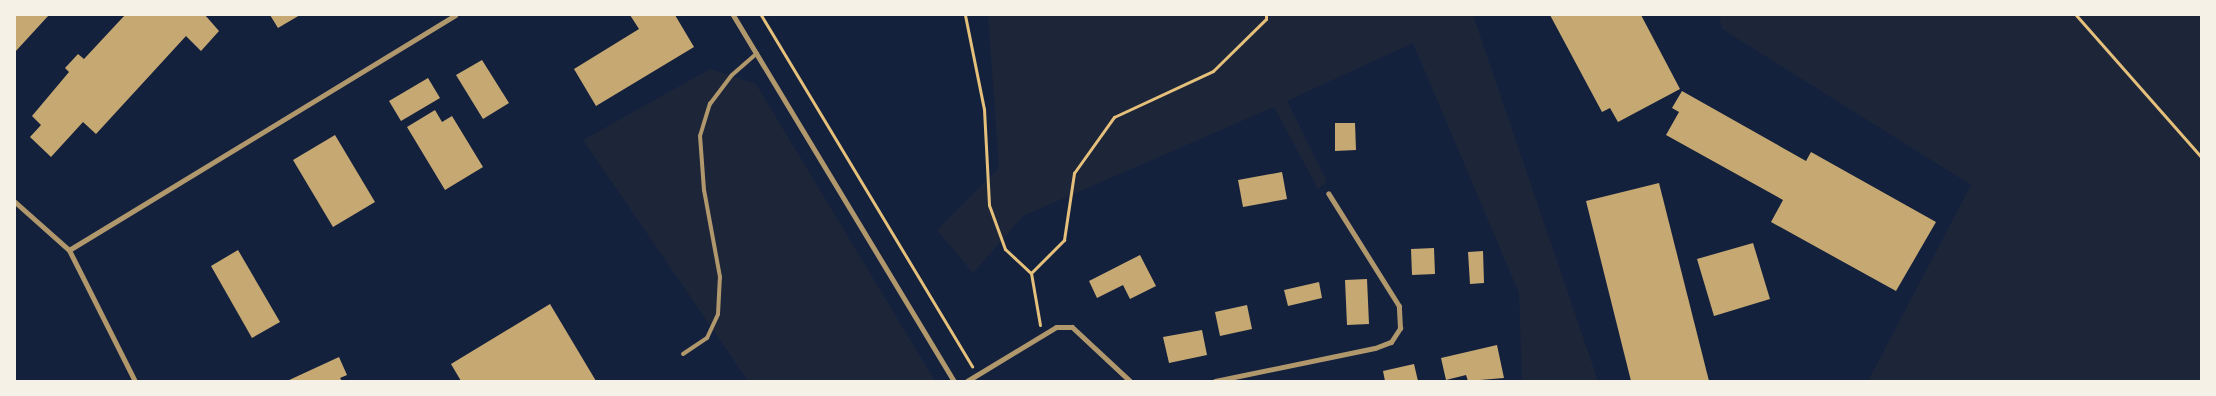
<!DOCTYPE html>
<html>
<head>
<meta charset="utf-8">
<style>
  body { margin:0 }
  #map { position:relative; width:2216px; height:396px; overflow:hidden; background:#14213d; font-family:Mulish,sans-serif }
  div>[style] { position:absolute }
  .green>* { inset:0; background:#1d2539 }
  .building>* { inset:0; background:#c6a872 }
  .path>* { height:3px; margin:-1.5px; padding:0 1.5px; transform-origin:1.5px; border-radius:1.5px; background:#e5c07b }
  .service>* { height:4px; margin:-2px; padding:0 2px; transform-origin:2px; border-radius:2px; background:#b1986c }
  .minor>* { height:5px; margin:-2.5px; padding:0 2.5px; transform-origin:2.5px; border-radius:2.5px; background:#b1986c }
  span { translate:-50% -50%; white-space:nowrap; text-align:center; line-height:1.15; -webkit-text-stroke:5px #f6f1e7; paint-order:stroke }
  .frame { position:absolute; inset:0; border:16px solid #f6f1e7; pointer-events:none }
</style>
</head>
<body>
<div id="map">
  <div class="green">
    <i style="clip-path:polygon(988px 15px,1473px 15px,1598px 381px,1522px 381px,1519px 293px,1413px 43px,1287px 101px,1327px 182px,1318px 189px,1274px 107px,1023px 216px,973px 273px,937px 230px,999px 168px)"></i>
    <i style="clip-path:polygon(1719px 15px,2201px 15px,2201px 381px,1868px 381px,1971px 185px,1722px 29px)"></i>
    <i style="clip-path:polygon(710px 69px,756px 84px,935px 381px,748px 381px,583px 140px)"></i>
  </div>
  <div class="building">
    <i style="clip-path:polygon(15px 15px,49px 15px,15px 52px)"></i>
    <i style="clip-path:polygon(125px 15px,205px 15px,219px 31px,201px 51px,186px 36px,96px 134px,83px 122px,51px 157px,30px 137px,41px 125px,32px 116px,69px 72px,65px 68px,78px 54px,84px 59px)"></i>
    <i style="clip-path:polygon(270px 15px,300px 15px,278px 28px)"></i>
    <i style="clip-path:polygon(630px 15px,675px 15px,694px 47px,596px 106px,574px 69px,639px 29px)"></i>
    <i style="clip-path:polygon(1550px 15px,1641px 15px,1680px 89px,1618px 122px,1610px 108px,1602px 112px)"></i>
    <i style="clip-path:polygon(482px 60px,509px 103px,483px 119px,456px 75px)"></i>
    <i style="clip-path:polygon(428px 78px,440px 98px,401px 121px,389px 101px)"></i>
    <i style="clip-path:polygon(1682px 91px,1806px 161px,1811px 152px,1936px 222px,1896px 291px,1771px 222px,1783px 200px,1666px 135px,1679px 112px,1672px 108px)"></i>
    <i style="clip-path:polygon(435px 110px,442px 122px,452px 116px,483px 167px,445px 190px,407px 127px)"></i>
    <i style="clip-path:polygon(1335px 123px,1355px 123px,1356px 150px,1335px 151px)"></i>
    <i style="clip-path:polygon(335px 135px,375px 202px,333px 227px,293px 160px)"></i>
    <i style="clip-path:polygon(1282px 172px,1287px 199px,1243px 207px,1238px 180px)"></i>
    <i style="clip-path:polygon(1659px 183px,1709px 381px,1631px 381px,1586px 201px)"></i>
    <i style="clip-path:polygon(1753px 243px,1770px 299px,1714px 316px,1697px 259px)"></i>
    <i style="clip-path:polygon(1434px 248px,1435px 274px,1412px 275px,1411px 249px)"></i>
    <i style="clip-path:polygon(238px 250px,280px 322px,252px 338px,211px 266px)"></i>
    <i style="clip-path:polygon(1483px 251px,1484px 283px,1470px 284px,1468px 252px)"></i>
    <i style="clip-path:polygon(1140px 255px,1156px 286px,1130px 299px,1123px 285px,1097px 298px,1089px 281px)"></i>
    <i style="clip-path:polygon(1367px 279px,1369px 324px,1347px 325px,1345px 280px)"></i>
    <i style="clip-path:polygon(1319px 282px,1322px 298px,1288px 306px,1284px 290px)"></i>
    <i style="clip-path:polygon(550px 304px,596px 381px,461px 381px,451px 364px)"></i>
    <i style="clip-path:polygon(1247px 305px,1252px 329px,1220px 336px,1215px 312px)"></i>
    <i style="clip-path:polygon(1202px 330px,1207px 355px,1169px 363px,1163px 337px)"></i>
    <i style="clip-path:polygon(1497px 345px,1504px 378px,1468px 381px,1466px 375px,1446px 380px,1441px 358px)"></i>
    <i style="clip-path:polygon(339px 357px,347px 375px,340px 378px,342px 381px,287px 381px)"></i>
    <i style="clip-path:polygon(1414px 364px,1418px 381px,1385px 381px,1383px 371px)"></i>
  </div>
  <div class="path">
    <i style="left:761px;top:15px;width:410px;rotate:59deg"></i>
    <i style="left:965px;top:15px;width:96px;rotate:78.6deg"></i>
    <i style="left:984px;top:109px;width:96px;rotate:87deg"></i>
    <i style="left:989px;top:205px;width:47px;rotate:70deg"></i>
    <i style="left:1005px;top:249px;width:35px;rotate:43deg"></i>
    <i style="left:2076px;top:15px;width:189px;rotate:48.6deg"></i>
    <i style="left:1040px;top:325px;width:53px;rotate:-99.8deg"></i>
    <i style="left:1031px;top:273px;width:47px;rotate:-45deg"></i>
    <i style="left:1064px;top:240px;width:68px;rotate:-81.5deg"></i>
    <i style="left:1074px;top:173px;width:69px;rotate:-54.5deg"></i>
    <i style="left:1114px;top:117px;width:109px;rotate:-24.9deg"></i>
    <i style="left:1213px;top:71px;width:74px;rotate:-44.5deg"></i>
    <i style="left:1266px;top:19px;width:4px;rotate:-90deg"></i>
  </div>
  <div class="service">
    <i style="left:683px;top:354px;width:29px;rotate:-34deg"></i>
    <i style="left:707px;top:338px;width:26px;rotate:-65deg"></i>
    <i style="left:718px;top:314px;width:37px;rotate:-87deg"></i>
    <i style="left:720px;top:277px;width:88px;rotate:-100.4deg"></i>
    <i style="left:704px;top:190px;width:54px;rotate:-94.2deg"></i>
    <i style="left:700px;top:136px;width:34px;rotate:-73deg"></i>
    <i style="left:710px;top:104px;width:36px;rotate:-53deg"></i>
    <i style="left:732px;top:75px;width:33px;rotate:-41deg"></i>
  </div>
  <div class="minor">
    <i style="left:733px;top:15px;width:428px;rotate:58.9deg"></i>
    <i style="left:15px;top:202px;width:72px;rotate:41.6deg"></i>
    <i style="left:69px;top:250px;width:147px;rotate:63.3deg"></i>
    <i style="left:69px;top:250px;width:452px;rotate:-31.3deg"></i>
    <i style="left:967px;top:381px;width:104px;rotate:-31.2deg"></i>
    <i style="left:1056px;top:327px;width:16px"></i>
    <i style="left:1072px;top:327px;width:79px;rotate:43deg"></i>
    <i style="left:1215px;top:381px;width:163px;rotate:-11.7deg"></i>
    <i style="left:1375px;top:348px;width:17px;rotate:-21deg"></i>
    <i style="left:1391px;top:342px;width:17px;rotate:-57deg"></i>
    <i style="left:1400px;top:328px;width:22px;rotate:-93deg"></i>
    <i style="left:1399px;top:306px;width:133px;rotate:-122.1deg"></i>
  </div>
  <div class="frame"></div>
</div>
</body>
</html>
